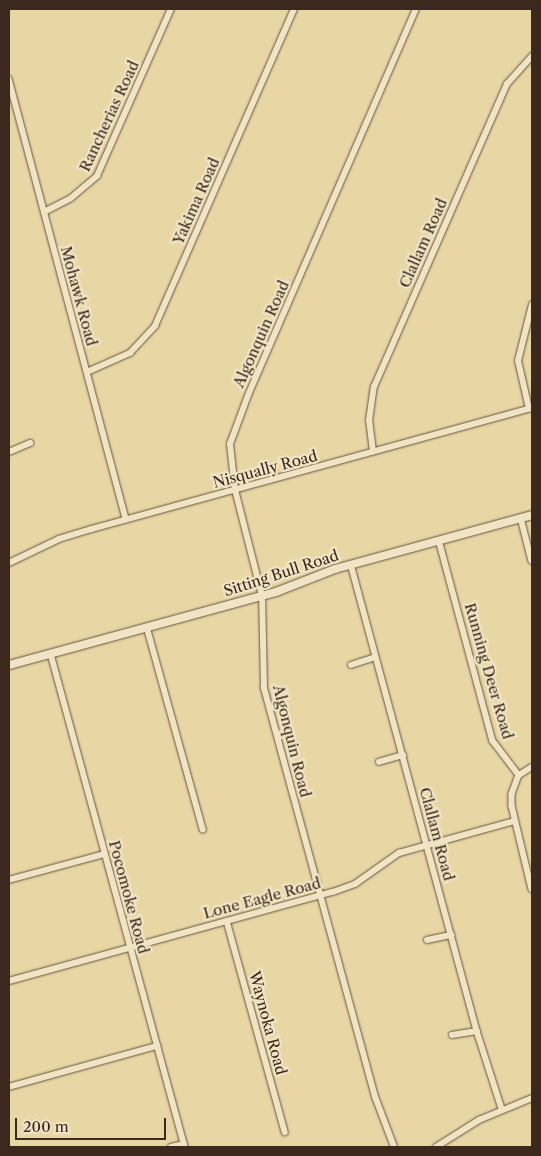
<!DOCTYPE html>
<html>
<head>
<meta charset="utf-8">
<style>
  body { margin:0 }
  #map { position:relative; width:541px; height:1156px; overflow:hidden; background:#e8d6a5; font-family:"Libre Caslon Text",serif }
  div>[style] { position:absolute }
  .roads { filter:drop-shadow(0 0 1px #67543f) drop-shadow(0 0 1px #67543f) }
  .street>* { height:5.5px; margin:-2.75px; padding:0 2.75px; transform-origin:2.75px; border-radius:2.75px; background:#f0e4c4 }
  .secondary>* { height:8px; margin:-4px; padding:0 4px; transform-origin:4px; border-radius:4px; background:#f0e4c4 }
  span { translate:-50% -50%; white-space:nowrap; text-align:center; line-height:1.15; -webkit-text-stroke:4.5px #f0e4c4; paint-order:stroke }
  .street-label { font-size:15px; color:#3c281d }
  .frame { position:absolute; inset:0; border:10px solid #3c281d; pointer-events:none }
  .scale { position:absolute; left:15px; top:1118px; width:151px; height:22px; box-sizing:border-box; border:2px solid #3c281d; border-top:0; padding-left:6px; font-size:15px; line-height:18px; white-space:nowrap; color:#3c281d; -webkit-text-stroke:4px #f0e4c4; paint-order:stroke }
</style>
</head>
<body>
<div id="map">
  <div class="roads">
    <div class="street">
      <i style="left:9px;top:79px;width:455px;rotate:75.1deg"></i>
      <i style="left:44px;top:212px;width:30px;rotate:-27deg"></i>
      <i style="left:71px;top:198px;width:34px;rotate:-40deg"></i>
      <i style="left:97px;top:176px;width:183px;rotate:-66.1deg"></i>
      <i style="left:87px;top:372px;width:47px;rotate:-23.8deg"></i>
      <i style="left:130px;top:353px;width:37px;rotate:-47deg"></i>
      <i style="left:155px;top:326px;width:346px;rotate:-66.3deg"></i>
      <i style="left:529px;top:409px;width:49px;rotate:-102.9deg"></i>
      <i style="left:518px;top:361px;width:58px;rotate:-76deg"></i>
      <i style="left:9px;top:452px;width:23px;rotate:-23deg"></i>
      <i style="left:373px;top:452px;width:31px;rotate:-97deg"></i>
      <i style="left:369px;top:421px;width:34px;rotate:-82deg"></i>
      <i style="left:374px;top:387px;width:331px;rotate:-66.3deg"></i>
      <i style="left:507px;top:84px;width:38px;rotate:-48deg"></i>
      <i style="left:521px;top:518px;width:44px;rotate:75.7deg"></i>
      <i style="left:439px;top:540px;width:208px;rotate:75deg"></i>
      <i style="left:493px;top:741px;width:43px;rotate:52.6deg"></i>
      <i style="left:9px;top:563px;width:55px;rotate:-25.6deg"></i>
      <i style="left:59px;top:539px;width:34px;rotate:-17deg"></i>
      <i style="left:92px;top:529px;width:456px;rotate:-15.4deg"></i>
      <i style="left:351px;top:564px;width:484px;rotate:74.9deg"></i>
      <i style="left:477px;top:1031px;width:82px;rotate:72.2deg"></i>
      <i style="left:147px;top:627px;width:210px;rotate:74.5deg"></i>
      <i style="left:51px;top:654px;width:511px;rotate:74.79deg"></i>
      <i style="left:351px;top:665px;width:25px;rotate:-18deg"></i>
      <i style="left:379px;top:762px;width:25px;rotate:-16deg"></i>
      <i style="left:519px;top:775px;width:20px;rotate:110deg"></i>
      <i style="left:512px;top:794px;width:12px;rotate:90deg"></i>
      <i style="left:512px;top:806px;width:85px;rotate:76.5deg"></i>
      <i style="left:519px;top:775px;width:15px;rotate:-32deg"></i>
      <i style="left:9px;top:880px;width:99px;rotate:-15.2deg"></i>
      <i style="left:227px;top:921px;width:219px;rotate:74.6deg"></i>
      <i style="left:427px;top:940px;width:25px;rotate:-12deg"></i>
      <i style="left:9px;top:981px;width:336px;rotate:-15.4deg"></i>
      <i style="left:333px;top:892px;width:23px;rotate:-20deg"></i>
      <i style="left:355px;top:884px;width:54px;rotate:-35.2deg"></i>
      <i style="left:399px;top:853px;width:119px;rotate:-15.5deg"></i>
      <i style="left:452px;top:1035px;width:25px;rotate:-9deg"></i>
      <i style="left:9px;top:1087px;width:154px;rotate:-15.5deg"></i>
      <i style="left:171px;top:1147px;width:13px;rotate:-13deg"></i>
      <i style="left:394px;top:1147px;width:53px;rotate:-110.8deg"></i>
      <i style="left:375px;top:1097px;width:424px;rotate:-105.2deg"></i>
      <i style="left:264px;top:688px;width:92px;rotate:-91.2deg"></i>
      <i style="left:262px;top:596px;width:109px;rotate:-104.3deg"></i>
      <i style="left:235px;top:490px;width:46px;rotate:-96.2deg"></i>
      <i style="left:230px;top:444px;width:54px;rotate:-69.6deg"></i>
      <i style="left:249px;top:393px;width:419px;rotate:-66.5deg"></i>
      <i style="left:436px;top:1147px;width:51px;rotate:-32.1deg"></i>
      <i style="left:479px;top:1120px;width:57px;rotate:-22.5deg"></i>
    </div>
    <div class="secondary">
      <i style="left:9px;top:665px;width:277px;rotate:-15.3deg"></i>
      <i style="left:276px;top:592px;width:63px;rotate:-21.3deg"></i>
      <i style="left:335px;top:569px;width:204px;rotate:-15.3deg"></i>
    </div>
  </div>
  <div class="street-label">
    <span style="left:109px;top:116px;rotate:-65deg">Rancherias Road</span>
    <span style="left:196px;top:201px;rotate:-66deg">Yakima Road</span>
    <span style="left:423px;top:243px;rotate:-66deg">Clallam Road</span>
    <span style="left:79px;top:296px;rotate:75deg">Mohawk Road</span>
    <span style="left:261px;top:334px;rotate:-66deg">Algonquin Road</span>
    <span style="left:265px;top:469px;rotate:-15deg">Nisqually Road</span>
    <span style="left:281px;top:573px;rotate:-18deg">Sitting Bull Road</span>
    <span style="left:489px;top:671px;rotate:74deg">Running Deer Road</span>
    <span style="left:292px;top:741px;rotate:76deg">Algonquin Road</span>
    <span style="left:437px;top:834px;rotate:75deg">Clallam Road</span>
    <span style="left:129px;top:897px;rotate:75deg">Pocomoke Road</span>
    <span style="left:262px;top:898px;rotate:-15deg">Lone Eagle Road</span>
    <span style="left:268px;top:1023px;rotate:75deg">Waynoka Road</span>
  </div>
  <div class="frame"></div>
  <div class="scale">200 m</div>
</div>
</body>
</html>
